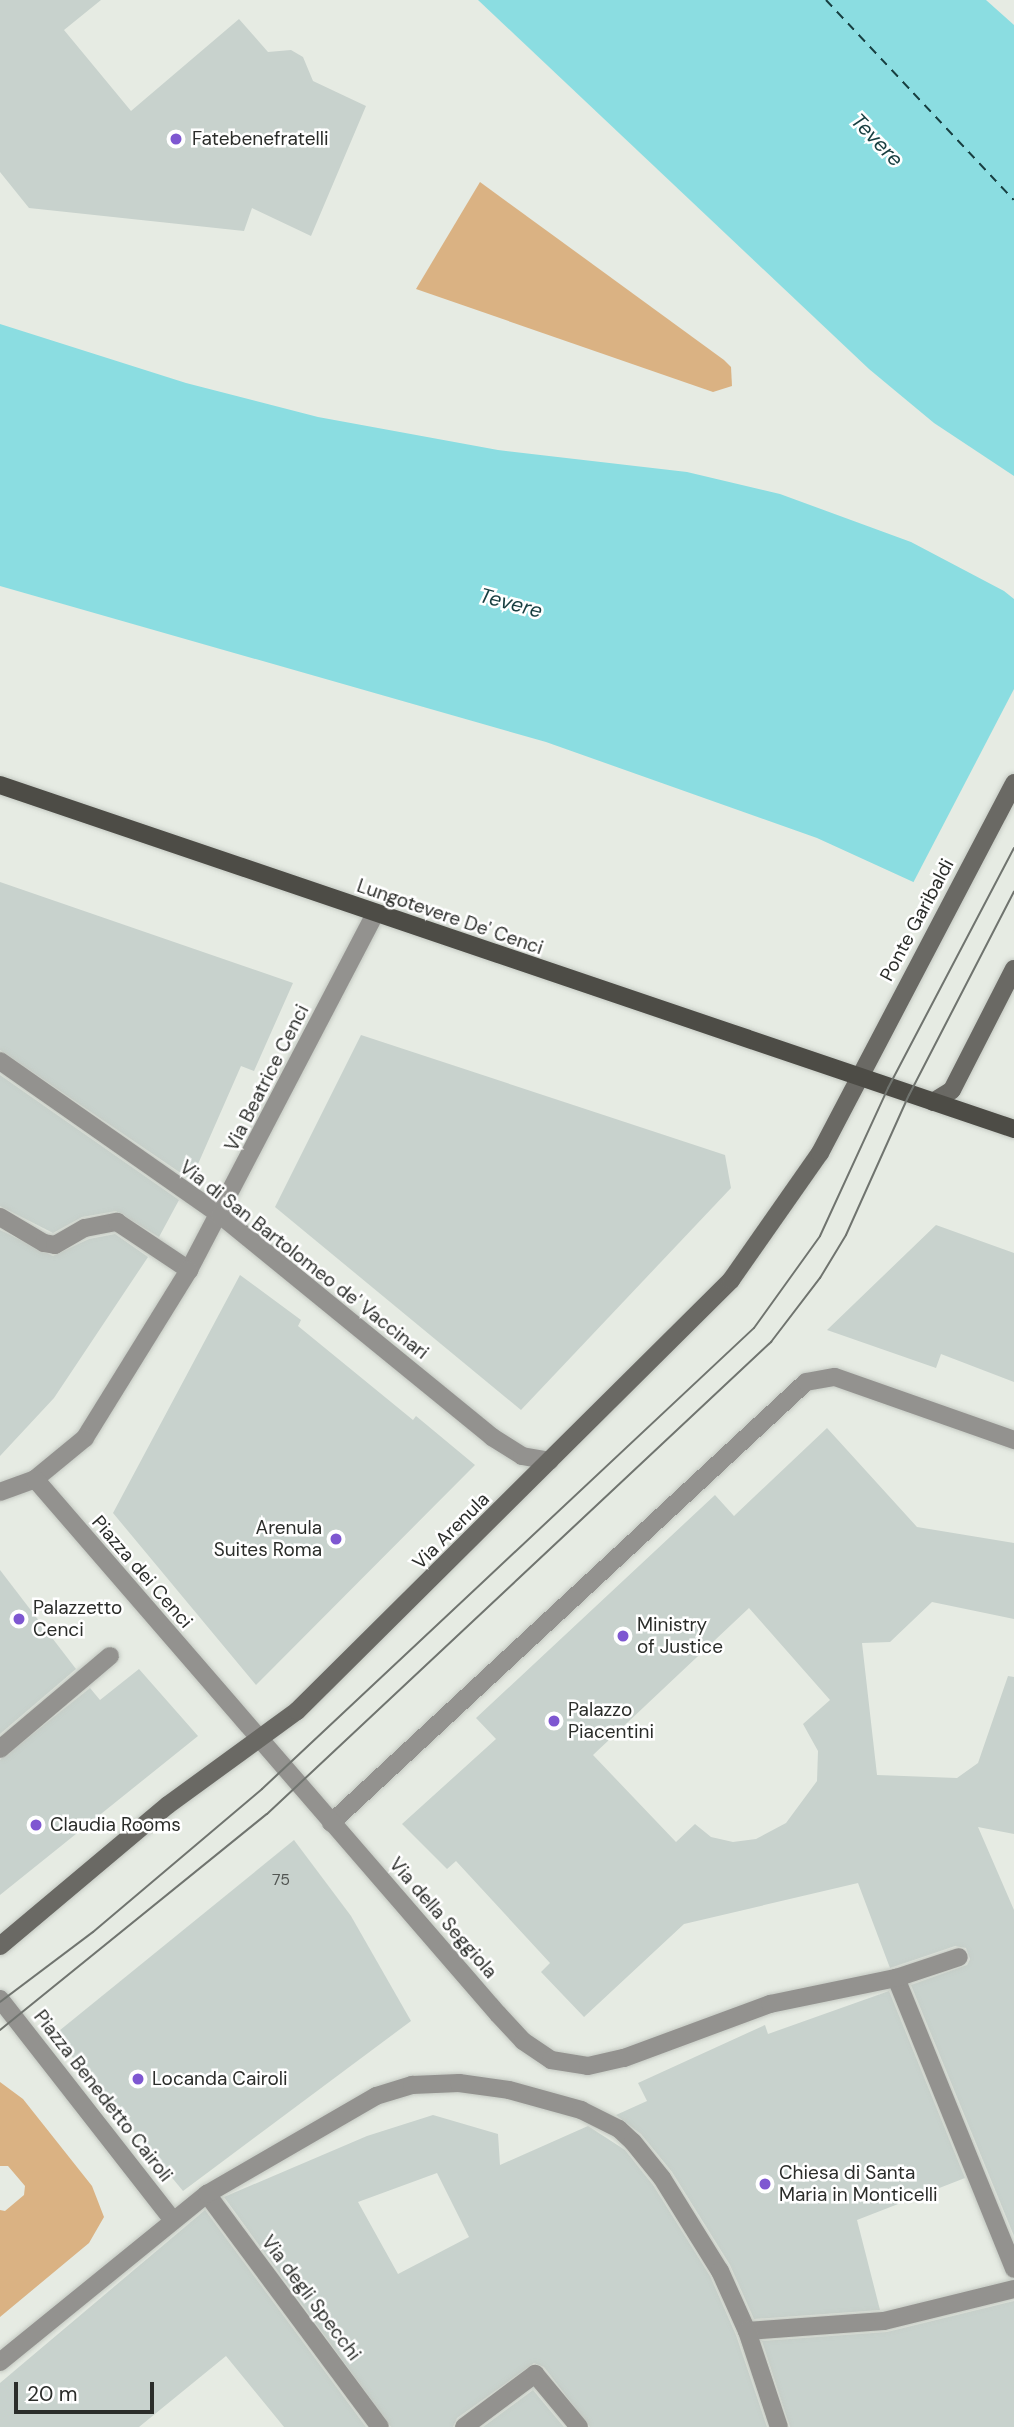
<!DOCTYPE html>
<html>
<head>
<meta charset="utf-8">
<style>
  body { margin:0 }
  #map { position:relative; width:1014px; height:2427px; overflow:hidden; background:#e6ebe3; font-family:"DM Sans",sans-serif }
  div>[style] { position:absolute }
  .green>* { inset:0; background:#dab283 }
  .water>* { inset:0; background:#8bdde1 }
  .pier>* { inset:0; background:#e6ebe3 }
  .ferry>* { height:2px; margin-top:-1px; transform-origin:0; background:repeating-linear-gradient(90deg,#173e40 0 9px,transparent 0 16px) }
  .building>* { inset:0; background:#c8d2cd }
  .roads { filter:drop-shadow(0 0 2px #c4c9c2) drop-shadow(0 0 2px #c4c9c2) }
  .lane>* { height:18px; margin:-9px; padding:0 9px; transform-origin:9px; border-radius:9px; background:#93928f }
  .street>* { height:18px; margin:-9px; padding:0 9px; transform-origin:9px; border-radius:9px; background:#93928f }
  .secondary>* { height:18px; margin:-9px; padding:0 9px; transform-origin:9px; border-radius:9px; background:#6a6964 }
  .primary>* { height:18px; margin:-9px; padding:0 9px; transform-origin:9px; border-radius:9px; background:#4d4c46 }
  .tram>* { height:2px; margin:-1px; padding:0 1px; transform-origin:1px; border-radius:1px; background:#70746f }
  .dots>* { width:19px; height:19px; translate:-50% -50%; box-sizing:border-box; border:4px solid #fff; border-radius:50% }
  span { translate:-50% -50%; white-space:nowrap; text-align:center; line-height:1.15; -webkit-text-stroke:5px #fff; paint-order:stroke }
  .number-label { font-size:16px; color:#525653 }
  .number-label span { -webkit-text-stroke-width:0 }
  .poi-label { font-size:19px; color:#2b2d2a }
  .left { translate:0 -50%; text-align:left }
  .right { translate:-100% -50%; text-align:right }
  .street-label { font-size:19px; color:#2b2d2a }
  .water-label { font-size:21px; color:#173e40; font-style:italic }
  .scale { position:absolute; left:14px; top:2382px; width:140px; height:32px; box-sizing:border-box; border:4px solid #2b2d2a; border-top:0; padding-left:9px; font-size:21px; line-height:24px; white-space:nowrap; color:#2b2d2a; -webkit-text-stroke:5px #fff; paint-order:stroke }
</style>
</head>
<body>
<div id="map">
  <div class="green">
    <i style="clip-path:polygon(480px 182px,724px 360px,731px 367px,732px 386px,713px 392px,416px 289px)"></i>
    <i style="clip-path:polygon(0 2082px,23px 2099px,92px 2186px,104px 2217px,89px 2243px,0 2317px,0 2210px,5px 2211px,24px 2195px,25px 2186px,8px 2166px,0 2166px)"></i>
  </div>
  <div class="water">
    <i style="clip-path:polygon(478px 0,986px 0,1014px 25px,1014px 476px,934px 423px,869px 369px)"></i>
    <i style="clip-path:polygon(0 324px,186px 383px,318px 417px,498px 450px,687px 472px,780px 494px,911px 542px,1004px 591px,1014px 599px,1014px 928px,817px 838px,546px 742px,0 586px)"></i>
  </div>
  <div class="pier">
    <i style="clip-path:polygon(1014px 689px,1014px 931px,913px 883px)"></i>
  </div>
  <div class="ferry">
    <i style="left:826px;top:0;width:274px;rotate:46.8deg"></i>
  </div>
  <div class="building">
    <i style="clip-path:polygon(0 0,101px 0,64px 30px,131px 111px,239px 19px,268px 52px,291px 50px,303px 57px,313px 81px,366px 106px,311px 236px,252px 208px,244px 231px,29px 208px,0 172px)"></i>
    <i style="clip-path:polygon(0 882px,293px 983px,254px 1071px,241px 1066px,191px 1180px,0 1050px)"></i>
    <i style="clip-path:polygon(361px 1035px,725px 1155px,731px 1188px,521px 1410px,275px 1207px)"></i>
    <i style="clip-path:polygon(0 1075px,179px 1200px,159px 1237px,116px 1211px,82px 1217px,53px 1233px,0 1206px)"></i>
    <i style="clip-path:polygon(936px 1225px,1014px 1253px,1014px 1382px,941px 1354px,936px 1368px,827px 1330px)"></i>
    <i style="clip-path:polygon(0 1230px,53px 1256px,89px 1239px,115px 1234px,148px 1257px,54px 1398px,0 1456px)"></i>
    <i style="clip-path:polygon(240px 1275px,301px 1320px,298px 1326px,413px 1420px,416px 1416px,475px 1465px,256px 1685px,113px 1513px)"></i>
    <i style="clip-path:polygon(evenodd,827px 1428px,917px 1527px,1014px 1543px,1014px 1619px,932px 1602px,890px 1642px,862px 1643px,877px 1775px,957px 1778px,978px 1763px,1008px 1676px,1014px 1677px,1014px 1834px,978px 1827px,1014px 1910px,1014px 2236px,911px 1985px,967px 1965px,970px 1959px,966px 1948px,955px 1946px,890px 1968px,858px 1883px,684px 1924px,584px 2017px,541px 1972px,550px 1963px,456px 1861px,447px 1869px,402px 1824px,496px 1739px,476px 1718px,715px 1495px,734px 1516px,827px 1428px,749px 1608px,830px 1700px,803px 1724px,818px 1751px,817px 1781px,786px 1823px,756px 1839px,733px 1842px,711px 1837px,695px 1824px,676px 1842px,593px 1755px,749px 1608px)"></i>
    <i style="clip-path:polygon(0 1570px,76px 1669px,0 1734px)"></i>
    <i style="clip-path:polygon(139px 1669px,198px 1736px,0 1895px,0 1760px,90px 1688px,100px 1700px)"></i>
    <i style="clip-path:polygon(294px 1840px,351px 1916px,411px 2021px,183px 2191px,54px 2035px)"></i>
    <i style="clip-path:polygon(889px 1991px,965px 2178px,857px 2220px,880px 2310px,754px 2319px,730px 2265px,672px 2172px,641px 2134px,616px 2115px,647px 2101px,638px 2083px,765px 2025px,768px 2034px)"></i>
    <i style="clip-path:polygon(evenodd,433px 2115px,498px 2134px,500px 2165px,588px 2126px,625px 2150px,653px 2185px,710px 2276px,736px 2335px,767px 2427px,590px 2427px,544px 2367px,534px 2363px,457px 2418px,453px 2427px,391px 2427px,224px 2197px,367px 2136px,433px 2115px,437px 2173px,469px 2237px,398px 2274px,358px 2202px,437px 2173px)"></i>
    <i style="clip-path:polygon(205px 2210px,366px 2427px,284px 2427px,226px 2356px,139px 2427px,0 2427px,0 2383px)"></i>
    <i style="clip-path:polygon(1014px 2301px,1014px 2427px,790px 2427px,762px 2341px,887px 2332px)"></i>
    <i style="clip-path:polygon(533px 2390px,564px 2427px,483px 2427px)"></i>
  </div>
  <div class="roads">
    <div class="lane">
      <i style="left:0;top:1217px;width:51px;rotate:30.6deg"></i>
      <i style="left:44px;top:1243px;width:11px;rotate:10deg"></i>
      <i style="left:55px;top:1245px;width:34px;rotate:-30deg"></i>
      <i style="left:85px;top:1228px;width:33px;rotate:-11deg"></i>
      <i style="left:117px;top:1222px;width:87px;rotate:33.7deg"></i>
      <i style="left:0;top:1492px;width:37px;rotate:-20deg"></i>
      <i style="left:0;top:1749px;width:144px;rotate:-40.2deg"></i>
      <i style="left:331px;top:1823px;width:648px;rotate:-42.87deg"></i>
      <i style="left:806px;top:1382px;width:29px;rotate:-10deg"></i>
      <i style="left:835px;top:1377px;width:190px;rotate:19.4deg"></i>
      <i style="left:896px;top:1978px;width:314px;rotate:67.9deg"></i>
      <i style="left:207px;top:2194px;width:290px;rotate:53.4deg"></i>
      <i style="left:747px;top:2331px;width:137px;rotate:-4.2deg"></i>
      <i style="left:884px;top:2321px;width:134px;rotate:-13.8deg"></i>
      <i style="left:464px;top:2427px;width:89px;rotate:-36.7deg"></i>
      <i style="left:535px;top:2374px;width:69px;rotate:50.3deg"></i>
    </div>
    <div class="street">
      <i style="left:375px;top:914px;width:402px;rotate:117.6deg"></i>
      <i style="left:189px;top:1270px;width:198px;rotate:121.8deg"></i>
      <i style="left:85px;top:1438px;width:65px;rotate:140.6deg"></i>
      <i style="left:35px;top:1479px;width:708px;rotate:49.13deg"></i>
      <i style="left:498px;top:2014px;width:37px;rotate:47deg"></i>
      <i style="left:523px;top:2041px;width:34px;rotate:34deg"></i>
      <i style="left:551px;top:2060px;width:37px;rotate:9deg"></i>
      <i style="left:588px;top:2066px;width:37px;rotate:-13deg"></i>
      <i style="left:624px;top:2058px;width:156px;rotate:-20.3deg"></i>
      <i style="left:770px;top:2004px;width:129px;rotate:-11.7deg"></i>
      <i style="left:896px;top:1978px;width:66px;rotate:-18.4deg"></i>
      <i style="left:0;top:1061px;width:269px;rotate:35deg"></i>
      <i style="left:220px;top:1215px;width:351px;rotate:39.2deg"></i>
      <i style="left:492px;top:1437px;width:36px;rotate:32deg"></i>
      <i style="left:522px;top:1456px;width:28px;rotate:10deg"></i>
      <i style="left:0;top:1999px;width:279px;rotate:52deg"></i>
      <i style="left:0;top:2362px;width:267px;rotate:-39.1deg"></i>
      <i style="left:207px;top:2194px;width:195px;rotate:-30.1deg"></i>
      <i style="left:376px;top:2096px;width:38px;rotate:-17deg"></i>
      <i style="left:412px;top:2085px;width:47px;rotate:-2.4deg"></i>
      <i style="left:459px;top:2083px;width:50px;rotate:8deg"></i>
      <i style="left:509px;top:2090px;width:75px;rotate:15.5deg"></i>
      <i style="left:581px;top:2110px;width:42px;rotate:26.6deg"></i>
      <i style="left:619px;top:2129px;width:19px;rotate:43deg"></i>
      <i style="left:633px;top:2142px;width:46px;rotate:51.1deg"></i>
      <i style="left:662px;top:2178px;width:110px;rotate:58.1deg"></i>
      <i style="left:720px;top:2271px;width:66px;rotate:65.8deg"></i>
      <i style="left:747px;top:2331px;width:101px;rotate:71.6deg"></i>
    </div>
    <div class="secondary">
      <i style="left:933px;top:1102px;width:22px;rotate:-32deg"></i>
      <i style="left:952px;top:1090px;width:136px;rotate:-62.9deg"></i>
      <i style="left:0;top:1946px;width:219px;rotate:-40deg"></i>
      <i style="left:168px;top:1805px;width:160px;rotate:-36.1deg"></i>
      <i style="left:297px;top:1711px;width:612px;rotate:-44.8deg"></i>
      <i style="left:731px;top:1280px;width:155px;rotate:-55deg"></i>
      <i style="left:820px;top:1153px;width:418px;rotate:-62.3deg"></i>
    </div>
    <div class="primary">
      <i style="left:0;top:785px;width:1071px;rotate:18.74deg"></i>
    </div>
  </div>
  <div class="tram">
    <i style="left:0;top:2002px;width:116px;rotate:-37deg"></i>
    <i style="left:93px;top:1932px;width:221px;rotate:-40.2deg"></i>
    <i style="left:262px;top:1789px;width:674px;rotate:-43.14deg"></i>
    <i style="left:754px;top:1328px;width:113px;rotate:-54.3deg"></i>
    <i style="left:820px;top:1236px;width:163px;rotate:-65.3deg"></i>
    <i style="left:888px;top:1088px;width:271px;rotate:-62.3deg"></i>
    <i style="left:0;top:2030px;width:343px;rotate:-39deg"></i>
    <i style="left:267px;top:1814px;width:691px;rotate:-43.12deg"></i>
    <i style="left:771px;top:1342px;width:81px;rotate:-52.6deg"></i>
    <i style="left:820px;top:1278px;width:50px;rotate:-58.8deg"></i>
    <i style="left:846px;top:1235px;width:154px;rotate:-65.8deg"></i>
    <i style="left:909px;top:1095px;width:229px;rotate:-62.7deg"></i>
  </div>
  <div class="dots">
    <i style="left:176px;top:139px;background:#7e57d1"></i>
    <i style="left:336px;top:1539px;background:#7e57d1"></i>
    <i style="left:19px;top:1619px;background:#7e57d1"></i>
    <i style="left:623px;top:1636px;background:#7e57d1"></i>
    <i style="left:554px;top:1721px;background:#7e57d1"></i>
    <i style="left:36px;top:1825px;background:#7e57d1"></i>
    <i style="left:138px;top:2079px;background:#7e57d1"></i>
    <i style="left:765px;top:2184px;background:#7e57d1"></i>
  </div>
  <div class="number-label">
    <span style="left:281px;top:1880px">75</span>
  </div>
  <div class="poi-label">
    <span class="left" style="left:192px;top:139px">Fatebenefratelli</span>
    <span class="right" style="left:322px;top:1539px">Arenula<br>Suites Roma</span>
    <span class="left" style="left:33px;top:1619px">Palazzetto<br>Cenci</span>
    <span class="left" style="left:637px;top:1636px">Ministry<br>of Justice</span>
    <span class="left" style="left:568px;top:1721px">Palazzo<br>Piacentini</span>
    <span class="left" style="left:50px;top:1825px">Claudia Rooms</span>
    <span class="left" style="left:152px;top:2079px">Locanda Cairoli</span>
    <span class="left" style="left:779px;top:2184px">Chiesa di Santa<br>Maria in Monticelli</span>
  </div>
  <div class="street-label">
    <span style="left:450px;top:917px;rotate:19deg">Lungotevere De' Cenci</span>
    <span style="left:917px;top:920px;rotate:-62deg">Ponte Garibaldi</span>
    <span style="left:267px;top:1078px;rotate:-63deg">Via Beatrice Cenci</span>
    <span style="left:304px;top:1260px;rotate:38deg">Via di San Bartolomeo de' Vaccinari</span>
    <span style="left:451px;top:1531px;rotate:-45deg">Via Arenula</span>
    <span style="left:142px;top:1572px;rotate:49deg">Piazza dei Cenci</span>
    <span style="left:443px;top:1918px;rotate:49deg">Via della Seggiola</span>
    <span style="left:103px;top:2096px;rotate:52deg">Piazza Benedetto Cairoli</span>
    <span style="left:311px;top:2298px;rotate:53deg">Via degli Specchi</span>
  </div>
  <div class="water-label">
    <span style="left:877px;top:140px;rotate:46deg">Tevere</span>
    <span style="left:511px;top:603px;rotate:15deg">Tevere</span>
  </div>
  <div class="scale">20 m</div>
</div>
</body>
</html>
